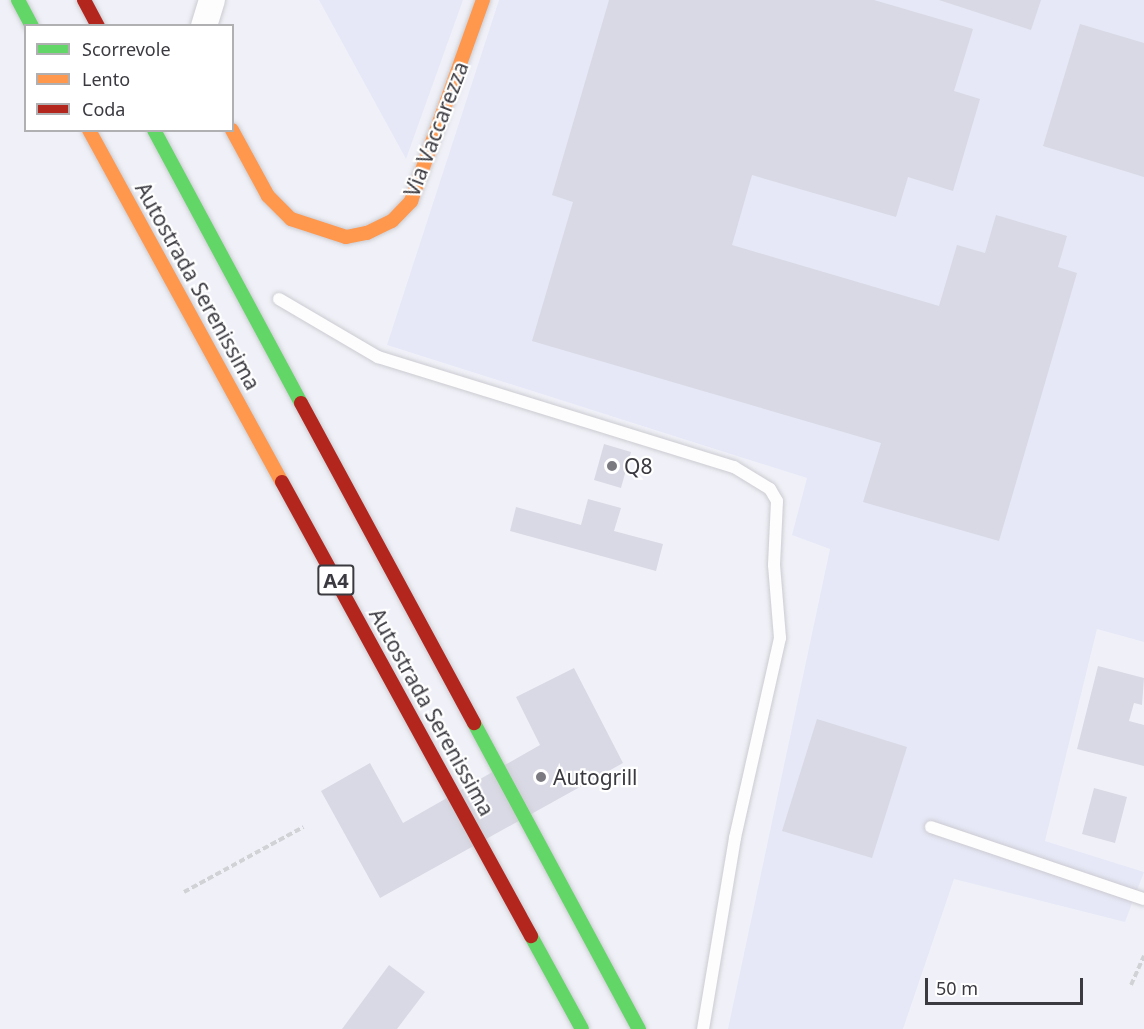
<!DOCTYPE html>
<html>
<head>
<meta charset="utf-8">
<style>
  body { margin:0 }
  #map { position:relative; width:1144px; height:1029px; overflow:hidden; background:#f0f1f8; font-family:"Noto Sans",sans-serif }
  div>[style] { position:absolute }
  .built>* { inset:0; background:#e6e8f7 }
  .building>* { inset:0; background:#d8d9e4 }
  .path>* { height:4px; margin-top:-2px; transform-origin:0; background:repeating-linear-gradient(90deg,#d1d2d5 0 6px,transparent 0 9px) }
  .roads { filter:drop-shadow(0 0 2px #cbcbd1) drop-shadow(0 0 2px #cbcbd1) }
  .lane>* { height:12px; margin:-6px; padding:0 6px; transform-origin:6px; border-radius:6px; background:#fdfdfe }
  .street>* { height:26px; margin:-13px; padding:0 13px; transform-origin:13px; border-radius:13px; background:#fdfdfe }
  .fast>* { height:14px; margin:-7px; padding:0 7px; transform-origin:7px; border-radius:7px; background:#63d668 }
  .slow>* { height:14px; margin:-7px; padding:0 7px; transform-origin:7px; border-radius:7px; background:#ff974d }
  .jam>* { height:14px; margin:-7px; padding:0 7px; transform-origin:7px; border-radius:7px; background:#b3261e }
  .dots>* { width:16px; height:16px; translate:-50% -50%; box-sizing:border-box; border:3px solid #fff; border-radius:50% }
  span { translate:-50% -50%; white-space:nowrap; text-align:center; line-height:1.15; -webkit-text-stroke:4.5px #fff; paint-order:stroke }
  .shield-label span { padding:2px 4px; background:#fff; border:2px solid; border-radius:4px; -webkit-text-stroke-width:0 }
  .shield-label { font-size:20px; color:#3a3a40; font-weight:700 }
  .street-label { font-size:21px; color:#3a3a40 }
  .poi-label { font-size:21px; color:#3a3a40 }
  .left { translate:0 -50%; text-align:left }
  .legend { position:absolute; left:24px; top:24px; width:210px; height:108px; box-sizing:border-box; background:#fff; border:2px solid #b0b0b3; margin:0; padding:8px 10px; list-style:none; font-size:18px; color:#3a3a40 }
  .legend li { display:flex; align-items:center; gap:12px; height:30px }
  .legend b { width:30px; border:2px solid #b0b0b3 }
  .scale { position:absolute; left:925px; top:978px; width:158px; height:27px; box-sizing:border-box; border:3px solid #3a3a40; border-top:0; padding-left:8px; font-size:18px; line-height:21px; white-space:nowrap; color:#3a3a40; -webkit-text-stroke:4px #fff; paint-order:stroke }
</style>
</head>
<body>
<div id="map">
  <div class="built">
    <i style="clip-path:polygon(319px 0,463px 0,406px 159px)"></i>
    <i style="clip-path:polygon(499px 0,1144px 0,1144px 642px,1097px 629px,1045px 841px,1144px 872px,1125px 922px,954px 879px,903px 1029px,728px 1029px,830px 549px,792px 535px,807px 478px,387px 345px)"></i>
  </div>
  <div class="building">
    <i style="clip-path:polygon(609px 0,874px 0,973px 29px,954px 91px,980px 99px,953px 191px,908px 177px,896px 217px,752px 175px,732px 245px,939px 306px,957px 245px,985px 253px,996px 215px,1067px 236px,1058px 267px,1077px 273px,999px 541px,863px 502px,881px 443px,532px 341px,573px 202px,552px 195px)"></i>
    <i style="clip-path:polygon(939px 0,1041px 0,1031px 30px)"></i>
    <i style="clip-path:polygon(1080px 24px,1144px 43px,1144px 177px,1043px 146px)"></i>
    <i style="clip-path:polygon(604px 444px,631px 452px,621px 488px,594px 480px)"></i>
    <i style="clip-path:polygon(588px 499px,621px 508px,614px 531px,663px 544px,656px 571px,510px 531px,516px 507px,581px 525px)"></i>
    <i style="clip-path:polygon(1098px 666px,1144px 678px,1142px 705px,1134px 703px,1129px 721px,1144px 725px,1144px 766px,1077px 749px)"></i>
    <i style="clip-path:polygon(574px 668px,623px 763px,380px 898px,321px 791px,370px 763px,403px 823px,540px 745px,516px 697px)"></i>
    <i style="clip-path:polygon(817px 719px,907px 747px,872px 858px,782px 831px)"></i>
    <i style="clip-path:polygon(1094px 788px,1127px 797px,1115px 843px,1082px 834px)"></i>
    <i style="clip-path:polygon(389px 965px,425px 992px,397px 1029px,342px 1029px)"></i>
  </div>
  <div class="path">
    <i style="left:184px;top:892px;width:136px;rotate:-28.6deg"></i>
    <i style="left:1131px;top:985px;width:32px;rotate:-66deg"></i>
  </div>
  <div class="roads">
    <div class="lane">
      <i style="left:279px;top:299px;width:115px;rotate:30.4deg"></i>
      <i style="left:378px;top:357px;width:373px;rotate:17.2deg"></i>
      <i style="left:734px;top:467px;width:42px;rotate:31.4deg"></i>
      <i style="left:770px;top:489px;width:14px;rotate:60deg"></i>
      <i style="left:777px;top:501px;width:64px;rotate:92.7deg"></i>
      <i style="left:774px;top:565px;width:73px;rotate:85.3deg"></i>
      <i style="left:780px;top:638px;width:205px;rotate:102.7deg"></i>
      <i style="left:735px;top:838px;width:194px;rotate:99.5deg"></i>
      <i style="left:931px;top:827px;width:225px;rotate:18.7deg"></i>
    </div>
    <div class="street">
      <i style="left:204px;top:26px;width:27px;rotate:-73deg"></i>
    </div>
    <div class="fast">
      <i style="left:18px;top:0;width:30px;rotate:62deg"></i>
      <i style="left:154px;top:130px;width:310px;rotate:61.7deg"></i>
      <i style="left:474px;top:723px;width:348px;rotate:61.7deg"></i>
      <i style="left:531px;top:936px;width:106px;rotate:61.3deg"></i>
    </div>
    <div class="slow">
      <i style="left:89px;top:130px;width:401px;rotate:61.3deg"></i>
      <i style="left:232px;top:130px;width:75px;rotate:61.4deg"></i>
      <i style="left:268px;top:196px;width:33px;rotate:45deg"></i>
      <i style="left:291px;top:219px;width:58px;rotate:18.1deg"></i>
      <i style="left:346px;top:237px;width:21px;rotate:-11deg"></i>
      <i style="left:367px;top:233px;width:28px;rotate:-26deg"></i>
      <i style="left:392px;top:221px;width:28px;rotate:-46deg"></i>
      <i style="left:411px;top:201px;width:214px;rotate:-70.3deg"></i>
    </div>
    <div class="jam">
      <i style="left:84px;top:0;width:30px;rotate:62deg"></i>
      <i style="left:301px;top:403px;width:364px;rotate:61.6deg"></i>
      <i style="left:282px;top:482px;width:518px;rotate:61.26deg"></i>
    </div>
  </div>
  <div class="dots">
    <i style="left:612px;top:466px;background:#7a7a80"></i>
    <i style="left:541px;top:777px;background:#7a7a80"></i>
  </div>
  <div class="shield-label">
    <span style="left:336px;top:580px">A4</span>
  </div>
  <div class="street-label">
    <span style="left:436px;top:129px;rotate:-69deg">Via Vaccarezza</span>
    <span style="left:198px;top:286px;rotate:61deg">Autostrada Serenissima</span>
    <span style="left:432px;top:712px;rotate:61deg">Autostrada Serenissima</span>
  </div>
  <div class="poi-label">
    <span class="left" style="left:624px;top:466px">Q8</span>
    <span class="left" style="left:553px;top:777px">Autogrill</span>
  </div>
  <ul class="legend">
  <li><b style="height:8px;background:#63d668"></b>Scorrevole</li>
  <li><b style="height:8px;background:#ff974d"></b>Lento</li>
  <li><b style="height:8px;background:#b3261e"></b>Coda</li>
  </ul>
  <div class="scale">50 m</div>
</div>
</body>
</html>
